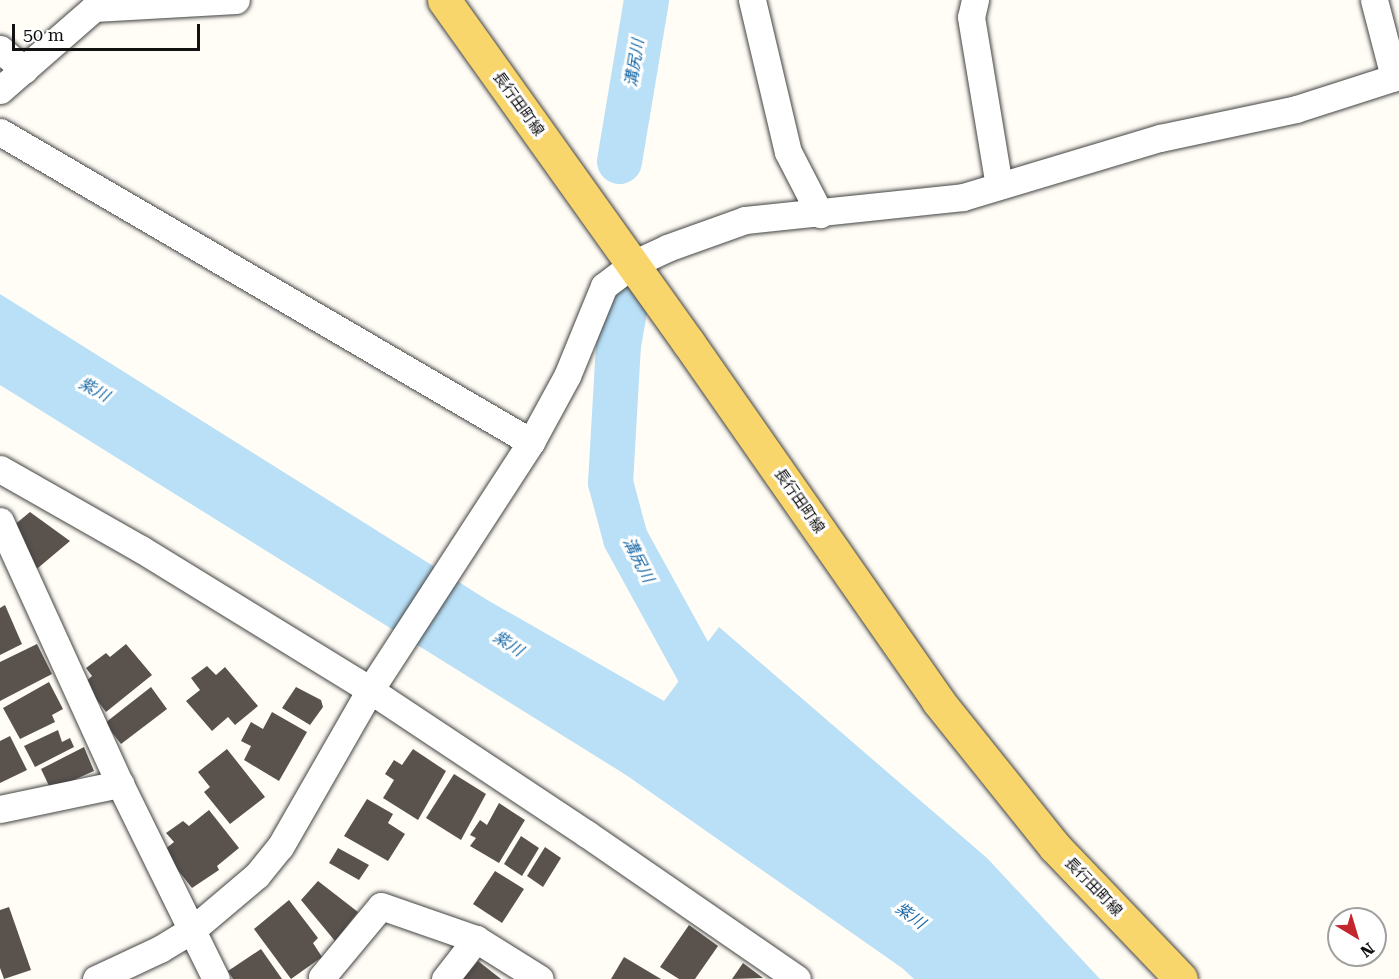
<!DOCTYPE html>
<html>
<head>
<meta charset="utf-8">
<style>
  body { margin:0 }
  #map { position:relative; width:1399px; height:979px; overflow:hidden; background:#fffdf5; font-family:"Roboto Serif","Noto Sans JP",serif }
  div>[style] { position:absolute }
  .water>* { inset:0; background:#b9e0f7 }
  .river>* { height:45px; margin:-22.5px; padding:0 22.5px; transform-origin:22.5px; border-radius:22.5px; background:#b9e0f7 }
  .building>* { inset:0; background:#5a524d }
  .roads { filter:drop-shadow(0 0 2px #444) drop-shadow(0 0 2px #444) }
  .minor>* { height:27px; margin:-13.5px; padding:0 13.5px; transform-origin:13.5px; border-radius:13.5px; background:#fff }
  .major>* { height:33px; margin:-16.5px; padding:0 16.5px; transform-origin:16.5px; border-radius:16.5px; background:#f9d66b }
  span { translate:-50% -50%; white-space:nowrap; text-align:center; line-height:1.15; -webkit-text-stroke:6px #fff; paint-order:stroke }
  .street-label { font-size:15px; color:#111 }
  .water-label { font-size:16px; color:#1768a6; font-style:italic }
  .north { position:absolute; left:1327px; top:907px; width:60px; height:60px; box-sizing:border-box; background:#fff; border:2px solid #a0a0a0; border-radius:50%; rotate:142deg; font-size:16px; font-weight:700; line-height:24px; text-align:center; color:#111 }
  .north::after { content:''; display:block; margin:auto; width:21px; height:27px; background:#c4262e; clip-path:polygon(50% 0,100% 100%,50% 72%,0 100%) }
  .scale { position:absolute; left:12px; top:24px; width:188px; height:27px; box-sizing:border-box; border:3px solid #111; border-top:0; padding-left:8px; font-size:18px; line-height:21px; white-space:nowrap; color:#111; -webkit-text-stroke:4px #fff; paint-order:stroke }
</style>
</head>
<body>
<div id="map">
  <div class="water">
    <i style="clip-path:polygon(0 294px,489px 601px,664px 701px,719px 627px,987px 858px,1100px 979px,914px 979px,902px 968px,626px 775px,0 385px)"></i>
  </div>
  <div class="river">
    <i style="left:619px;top:161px;width:163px;rotate:-80.5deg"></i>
    <i style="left:625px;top:305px;width:40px;rotate:100deg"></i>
    <i style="left:618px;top:344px;width:138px;rotate:93.3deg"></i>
    <i style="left:610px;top:482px;width:58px;rotate:75deg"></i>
    <i style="left:625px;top:538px;width:162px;rotate:61.2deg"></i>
    <i style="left:703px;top:680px;width:40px;rotate:71.1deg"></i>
  </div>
  <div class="building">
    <i style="clip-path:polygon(30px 512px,70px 541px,32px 573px,7px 531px)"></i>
    <i style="clip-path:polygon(5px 605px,22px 644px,0 655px,0 608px)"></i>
    <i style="clip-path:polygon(37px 644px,52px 674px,0 701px,0 662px)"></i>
    <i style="clip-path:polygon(126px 644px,152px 675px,106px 712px,84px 683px,92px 676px,86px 668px,106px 653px,110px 657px)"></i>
    <i style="clip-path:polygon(207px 666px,216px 675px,225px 667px,258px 706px,235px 725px,228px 717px,212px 731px,186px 701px,200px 690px,191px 678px)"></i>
    <i style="clip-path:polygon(49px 682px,63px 709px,52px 715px,55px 722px,20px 739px,3px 708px)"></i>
    <i style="clip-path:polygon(151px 687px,167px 709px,121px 744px,105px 723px)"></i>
    <i style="clip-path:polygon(296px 687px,321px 700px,323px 707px,310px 725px,282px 708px)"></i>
    <i style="clip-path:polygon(272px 712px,307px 732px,279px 781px,244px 760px,251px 746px,241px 741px,251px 722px,263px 729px)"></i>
    <i style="clip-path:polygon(58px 730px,62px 742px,70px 738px,74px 747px,35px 767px,24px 746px)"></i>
    <i style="clip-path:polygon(10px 736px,27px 770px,0 783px,0 741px)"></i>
    <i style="clip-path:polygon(84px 747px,94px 771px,51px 790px,41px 769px)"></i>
    <i style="clip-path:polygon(227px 749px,265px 797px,230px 824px,204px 792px,210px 787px,198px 772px)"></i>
    <i style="clip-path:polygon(413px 749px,446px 771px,418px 820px,383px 798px,394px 780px,385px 774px,394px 760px,402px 765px)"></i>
    <i style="clip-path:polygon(454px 774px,486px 794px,461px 840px,426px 818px)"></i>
    <i style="clip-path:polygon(367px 799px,393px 814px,388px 823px,405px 834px,388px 861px,344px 836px)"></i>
    <i style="clip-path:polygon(499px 803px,525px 820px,499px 863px,470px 846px,476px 838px,470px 835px,480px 820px,487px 825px)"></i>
    <i style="clip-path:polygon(209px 810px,239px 848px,217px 866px,219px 870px,192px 888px,163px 851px,174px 842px,166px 833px,183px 821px,189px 826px)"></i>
    <i style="clip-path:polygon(521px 836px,539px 848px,522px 876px,504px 864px)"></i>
    <i style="clip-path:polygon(545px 847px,561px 858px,543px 887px,527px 876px)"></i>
    <i style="clip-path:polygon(338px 848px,369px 865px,359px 880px,329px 863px)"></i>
    <i style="clip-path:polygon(495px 871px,524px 889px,502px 923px,473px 904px)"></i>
    <i style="clip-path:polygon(318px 881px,358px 912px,335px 941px,301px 900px)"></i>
    <i style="clip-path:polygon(289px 900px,318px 938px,313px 943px,322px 957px,291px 979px,254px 929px)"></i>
    <i style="clip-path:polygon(9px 907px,31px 970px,4px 979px,0 968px,0 910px)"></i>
    <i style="clip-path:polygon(689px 925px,718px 946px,695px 979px,679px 979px,660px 967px)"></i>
    <i style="clip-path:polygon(261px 949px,282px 979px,233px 979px,228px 971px)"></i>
    <i style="clip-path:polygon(624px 957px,661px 979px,611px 979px)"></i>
    <i style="clip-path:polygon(478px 961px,501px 979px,463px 979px)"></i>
    <i style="clip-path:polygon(743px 963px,763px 978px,732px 979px)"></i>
  </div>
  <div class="roads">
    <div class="minor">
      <i style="left:752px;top:0;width:156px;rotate:76.7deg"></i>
      <i style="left:788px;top:152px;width:70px;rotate:62.7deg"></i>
      <i style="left:975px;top:0;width:17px;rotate:103deg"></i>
      <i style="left:971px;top:17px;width:171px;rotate:80.6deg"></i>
      <i style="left:1374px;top:0;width:80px;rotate:75.4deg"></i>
      <i style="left:0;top:49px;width:32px;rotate:41deg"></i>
      <i style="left:0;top:90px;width:125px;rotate:-41.1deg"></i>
      <i style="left:94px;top:8px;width:142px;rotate:-3.2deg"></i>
      <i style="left:0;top:132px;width:615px;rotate:30.28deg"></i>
      <i style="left:0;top:469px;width:162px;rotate:29.6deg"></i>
      <i style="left:141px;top:549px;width:269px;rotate:31.6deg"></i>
      <i style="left:370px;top:690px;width:260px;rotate:33.6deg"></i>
      <i style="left:587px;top:834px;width:255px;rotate:34.6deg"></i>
      <i style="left:0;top:521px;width:289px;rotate:65.5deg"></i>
      <i style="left:120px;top:784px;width:217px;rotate:63.8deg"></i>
      <i style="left:0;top:809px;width:123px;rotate:-11.8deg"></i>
      <i style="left:96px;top:979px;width:71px;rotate:-25.1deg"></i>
      <i style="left:160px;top:949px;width:37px;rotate:-31deg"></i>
      <i style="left:192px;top:930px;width:85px;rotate:-40.2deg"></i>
      <i style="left:257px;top:875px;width:36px;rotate:-51deg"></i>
      <i style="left:280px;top:847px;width:181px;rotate:-60.2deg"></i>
      <i style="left:370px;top:690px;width:296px;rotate:-57deg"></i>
      <i style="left:531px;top:442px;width:75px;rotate:-61.4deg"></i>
      <i style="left:567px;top:376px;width:97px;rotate:-67.7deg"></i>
      <i style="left:604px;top:286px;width:36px;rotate:-37deg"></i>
      <i style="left:633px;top:264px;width:38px;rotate:-25deg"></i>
      <i style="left:667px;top:248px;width:83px;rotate:-19.7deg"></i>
      <i style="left:745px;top:220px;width:219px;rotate:-6deg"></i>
      <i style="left:963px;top:197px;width:206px;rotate:-16.7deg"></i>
      <i style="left:1160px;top:138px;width:139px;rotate:-12deg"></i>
      <i style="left:1296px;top:109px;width:108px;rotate:-17.8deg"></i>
      <i style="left:323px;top:979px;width:2px;rotate:-117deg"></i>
      <i style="left:322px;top:977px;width:92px;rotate:-50.3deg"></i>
      <i style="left:381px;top:906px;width:101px;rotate:19.2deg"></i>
      <i style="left:476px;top:939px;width:75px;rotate:32deg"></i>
      <i style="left:445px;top:979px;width:51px;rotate:-52.2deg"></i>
    </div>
    <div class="major">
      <i style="left:444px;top:0;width:420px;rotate:54.5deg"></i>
      <i style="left:688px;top:342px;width:437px;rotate:55.1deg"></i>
      <i style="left:938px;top:701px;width:187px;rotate:51.3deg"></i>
      <i style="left:1055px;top:847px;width:182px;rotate:46.3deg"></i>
    </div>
  </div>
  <div class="street-label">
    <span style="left:518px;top:104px;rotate:54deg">長行田町線</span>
    <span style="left:799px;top:501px;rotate:55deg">長行田町線</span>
    <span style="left:1093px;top:887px;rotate:46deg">長行田町線</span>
  </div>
  <div class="water-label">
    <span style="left:635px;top:63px;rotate:-81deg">溝尻川</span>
    <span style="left:94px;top:390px;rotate:29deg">紫川</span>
    <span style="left:638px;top:560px;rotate:63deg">溝尻川</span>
    <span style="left:508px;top:644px;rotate:33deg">紫川</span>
    <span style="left:910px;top:916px;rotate:36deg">紫川</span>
  </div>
  <div class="north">N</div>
  <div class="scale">50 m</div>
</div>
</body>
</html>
